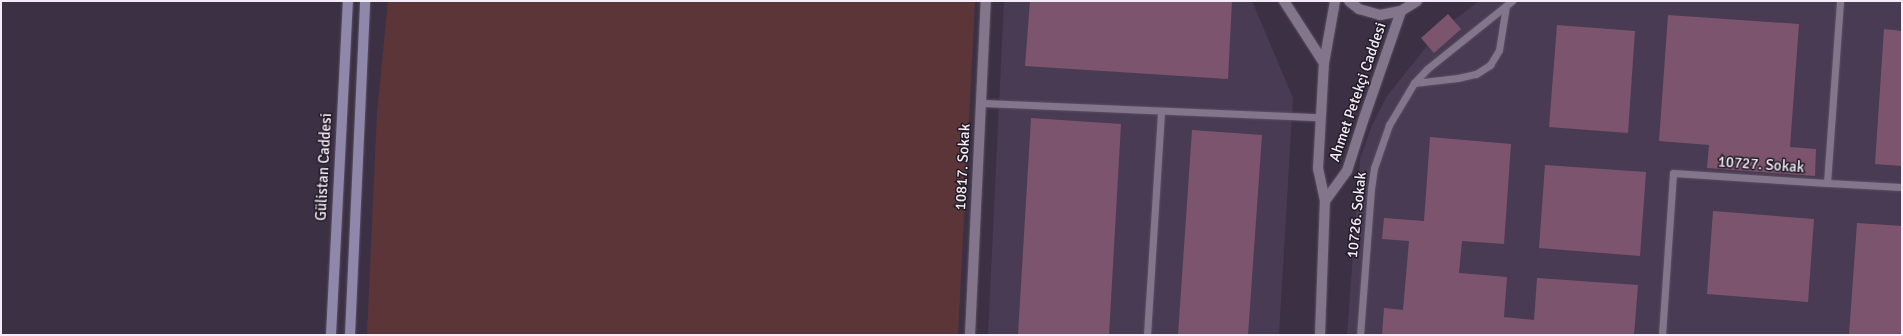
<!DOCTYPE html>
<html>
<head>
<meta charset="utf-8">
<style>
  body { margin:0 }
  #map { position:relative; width:1903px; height:336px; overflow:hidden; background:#3c3044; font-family:Signika,sans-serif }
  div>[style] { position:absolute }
  .built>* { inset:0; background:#4a3b54 }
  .green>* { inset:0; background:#5b3538 }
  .building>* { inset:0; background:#7d546d }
  .roads { filter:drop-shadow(0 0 1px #594f60) drop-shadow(0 0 1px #594f60) }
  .service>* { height:7px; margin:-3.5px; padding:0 3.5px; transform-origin:3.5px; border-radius:3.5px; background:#82758c }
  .minor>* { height:10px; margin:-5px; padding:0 5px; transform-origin:5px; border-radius:5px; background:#82758c }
  .tertiary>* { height:10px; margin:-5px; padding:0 5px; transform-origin:5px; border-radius:5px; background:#82758c }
  .secondary>* { height:10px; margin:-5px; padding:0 5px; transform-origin:5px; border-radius:5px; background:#9088aa }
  span { translate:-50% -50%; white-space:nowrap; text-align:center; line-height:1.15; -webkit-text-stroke:3px #201b24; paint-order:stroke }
  .street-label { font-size:15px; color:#f4ecf9 }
  .frame { position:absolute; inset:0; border:2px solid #f4ecf9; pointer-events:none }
</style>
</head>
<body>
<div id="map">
  <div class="built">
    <i style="clip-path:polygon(1004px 1px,1252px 1px,1293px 98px,1279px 335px,988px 335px)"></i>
    <i style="clip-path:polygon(1479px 1px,1902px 1px,1902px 335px,1347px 335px,1360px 159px,1372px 125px,1387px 96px,1427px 46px,1449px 24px)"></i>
  </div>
  <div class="green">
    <i style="clip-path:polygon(388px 1px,975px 1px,958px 335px,367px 335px,377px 113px)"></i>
  </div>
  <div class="building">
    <i style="clip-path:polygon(1030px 1px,1232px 1px,1228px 79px,1025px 66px)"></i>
    <i style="clip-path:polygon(1448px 14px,1461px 29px,1434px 53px,1421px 38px)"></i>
    <i style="clip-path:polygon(1668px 15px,1799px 24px,1790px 147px,1816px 149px,1815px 176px,1707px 168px,1709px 145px,1659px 141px)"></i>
    <i style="clip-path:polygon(1557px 25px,1635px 31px,1628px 133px,1549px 127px)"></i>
    <i style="clip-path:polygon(1884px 29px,1902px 31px,1902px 166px,1875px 164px)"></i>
    <i style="clip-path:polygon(1031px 118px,1121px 124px,1109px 335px,1018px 335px)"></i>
    <i style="clip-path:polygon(1192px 130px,1262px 135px,1248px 335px,1178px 335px)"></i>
    <i style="clip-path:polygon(1430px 137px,1511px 144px,1504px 244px,1462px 241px,1459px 273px,1507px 277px,1504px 317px,1534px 320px,1537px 278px,1638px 285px,1634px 335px,1382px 335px,1384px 308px,1403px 310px,1409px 241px,1382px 239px,1384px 218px,1424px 221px)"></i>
    <i style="clip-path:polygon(1545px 165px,1646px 172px,1640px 256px,1539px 248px)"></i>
    <i style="clip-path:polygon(1713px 211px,1814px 219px,1808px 302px,1707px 294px)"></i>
    <i style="clip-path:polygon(1857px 223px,1902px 226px,1902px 335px,1849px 335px)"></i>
  </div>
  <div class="roads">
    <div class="service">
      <i style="left:1414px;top:83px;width:44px;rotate:-6.5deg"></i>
      <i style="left:1458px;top:78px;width:18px;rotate:-13deg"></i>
      <i style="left:1476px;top:74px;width:17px;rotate:-33deg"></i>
      <i style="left:1490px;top:65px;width:17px;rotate:-59deg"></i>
      <i style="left:1499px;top:50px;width:45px;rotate:-81deg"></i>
      <i style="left:981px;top:103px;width:340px;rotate:2.4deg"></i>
      <i style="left:1827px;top:183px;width:75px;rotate:3.1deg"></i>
      <i style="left:1147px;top:335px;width:224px;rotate:-86.4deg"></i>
      <i style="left:1360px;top:335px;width:146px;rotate:-85.7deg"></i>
      <i style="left:1371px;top:189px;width:21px;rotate:-82deg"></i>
      <i style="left:1374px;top:168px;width:46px;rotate:-70.8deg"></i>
      <i style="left:1389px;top:125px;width:49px;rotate:-59.2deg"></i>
      <i style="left:1414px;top:83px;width:19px;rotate:-47deg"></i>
      <i style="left:1427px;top:69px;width:109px;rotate:-38.7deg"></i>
      <i style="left:1662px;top:335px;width:162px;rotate:-86.1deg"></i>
      <i style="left:1673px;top:173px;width:154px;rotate:3.7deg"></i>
      <i style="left:1827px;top:183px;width:182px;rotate:-85.9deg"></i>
    </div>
    <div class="minor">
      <i style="left:970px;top:335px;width:334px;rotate:-87.3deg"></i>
    </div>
    <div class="tertiary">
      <i style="left:1284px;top:1px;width:74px;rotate:57.2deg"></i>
      <i style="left:1349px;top:1px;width:13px;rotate:39deg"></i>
      <i style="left:1359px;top:9px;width:22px;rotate:16deg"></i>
      <i style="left:1380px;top:15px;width:21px;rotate:-11deg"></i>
      <i style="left:1401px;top:11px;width:19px;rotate:-32deg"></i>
      <i style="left:1325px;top:201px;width:37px;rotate:-54deg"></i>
      <i style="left:1347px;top:171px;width:52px;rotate:-72.3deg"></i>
      <i style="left:1363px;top:121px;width:116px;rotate:-70.9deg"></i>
      <i style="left:1320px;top:335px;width:134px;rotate:-87.9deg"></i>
      <i style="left:1325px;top:201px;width:33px;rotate:-102deg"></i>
      <i style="left:1318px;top:169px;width:106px;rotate:-86.8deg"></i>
      <i style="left:1324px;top:63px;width:63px;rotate:-79.9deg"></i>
    </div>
    <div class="secondary">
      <i style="left:331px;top:335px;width:334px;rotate:-87.1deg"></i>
      <i style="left:350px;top:335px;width:334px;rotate:-87.4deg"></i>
    </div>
  </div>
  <div class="street-label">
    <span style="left:1358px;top:92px;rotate:-71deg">Ahmet Petekçi Caddesi</span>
    <span style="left:1761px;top:165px;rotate:4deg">10727. Sokak</span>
    <span style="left:324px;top:167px;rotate:-87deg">Gülistan Caddesi</span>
    <span style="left:963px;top:167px;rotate:-87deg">10817. Sokak</span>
    <span style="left:1357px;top:215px;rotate:-84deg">10726. Sokak</span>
  </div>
  <div class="frame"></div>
</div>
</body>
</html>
